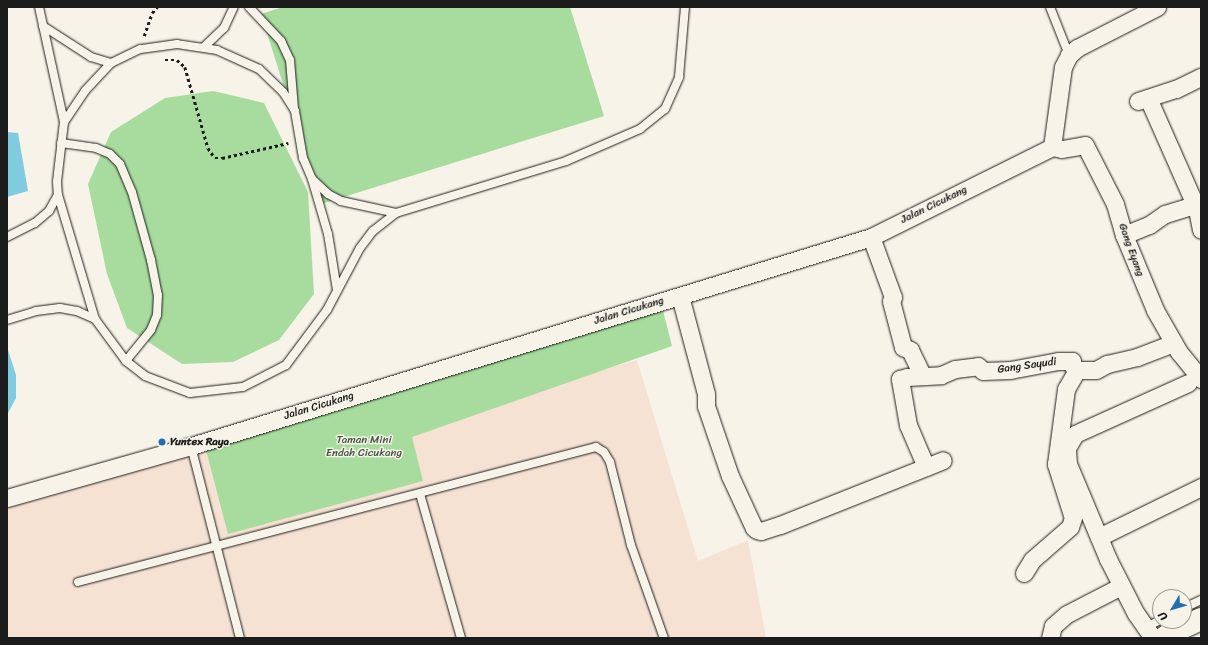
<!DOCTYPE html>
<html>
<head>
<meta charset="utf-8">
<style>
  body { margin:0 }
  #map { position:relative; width:1208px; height:645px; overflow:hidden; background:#f7f3e8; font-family:Sriracha,sans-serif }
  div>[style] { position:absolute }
  .built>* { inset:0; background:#f5e2d3 }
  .green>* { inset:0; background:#a7dc9e }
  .water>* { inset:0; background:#80cbe0 }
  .path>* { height:2.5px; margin-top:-1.25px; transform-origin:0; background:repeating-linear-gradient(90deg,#1c1c1c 0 3px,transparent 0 6px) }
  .roads { filter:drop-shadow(0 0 1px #1c1c1c) drop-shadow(0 0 1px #1c1c1c) }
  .lane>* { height:8px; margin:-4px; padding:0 4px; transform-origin:4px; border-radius:4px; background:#f7f3e8 }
  .street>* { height:17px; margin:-8.5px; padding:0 8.5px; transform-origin:8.5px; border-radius:8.5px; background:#f7f3e8 }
  .secondary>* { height:22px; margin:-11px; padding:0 11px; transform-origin:11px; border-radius:11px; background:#f7f3e8 }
  .dots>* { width:11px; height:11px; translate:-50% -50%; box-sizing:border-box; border:2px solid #f7f3e8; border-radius:50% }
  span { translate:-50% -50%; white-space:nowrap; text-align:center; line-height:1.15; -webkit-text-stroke:3px #f7f3e8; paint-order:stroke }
  .street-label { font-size:11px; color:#1c1c1c }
  .park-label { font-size:11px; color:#465643 }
  .poi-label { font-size:11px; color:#1c1c1c; font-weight:700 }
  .left { translate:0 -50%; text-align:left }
  .frame { position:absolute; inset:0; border:8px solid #1c1c1c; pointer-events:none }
  .north { position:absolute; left:1152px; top:589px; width:40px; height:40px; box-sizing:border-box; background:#f7f3e8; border:1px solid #9f9d96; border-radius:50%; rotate:232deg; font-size:11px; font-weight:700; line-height:16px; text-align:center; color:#1c1c1c }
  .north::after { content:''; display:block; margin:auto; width:14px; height:18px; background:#1f6fb2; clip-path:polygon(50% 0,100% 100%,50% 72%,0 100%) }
</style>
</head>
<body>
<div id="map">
  <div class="built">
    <i style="clip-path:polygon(525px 352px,536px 389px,637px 360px,698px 561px,748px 540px,766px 638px,7px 638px,7px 505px)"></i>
  </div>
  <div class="green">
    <i style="clip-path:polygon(283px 7px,570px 7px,604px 116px,321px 204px,261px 14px)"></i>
    <i style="clip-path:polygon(213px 91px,264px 103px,308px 192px,314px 294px,279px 340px,233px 362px,182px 364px,127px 328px,107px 274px,88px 184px,111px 132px,165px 98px)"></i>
    <i style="clip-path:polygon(660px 299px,672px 346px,412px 437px,423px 481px,228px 534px,206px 450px)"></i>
  </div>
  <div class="water">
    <i style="clip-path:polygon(7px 132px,18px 133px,28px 191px,7px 197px)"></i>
    <i style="clip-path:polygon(7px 347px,16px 375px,16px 398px,7px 415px)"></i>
  </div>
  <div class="path">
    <i style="left:144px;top:36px;width:24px;rotate:-71deg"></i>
    <i style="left:152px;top:13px;width:8px;rotate:-50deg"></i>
    <i style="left:165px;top:60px;width:12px"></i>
    <i style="left:177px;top:60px;width:11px;rotate:41deg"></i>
    <i style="left:185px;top:67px;width:84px;rotate:74.1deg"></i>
    <i style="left:208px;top:148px;width:12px;rotate:55deg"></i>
    <i style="left:215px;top:158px;width:7px"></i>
    <i style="left:222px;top:158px;width:68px;rotate:-12.8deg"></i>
  </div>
  <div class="roads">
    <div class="lane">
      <i style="left:39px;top:7px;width:118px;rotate:77.7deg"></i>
      <i style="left:249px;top:7px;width:47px;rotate:46.7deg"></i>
      <i style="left:281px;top:41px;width:21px;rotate:65deg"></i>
      <i style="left:290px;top:60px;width:49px;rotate:85.3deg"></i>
      <i style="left:1050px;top:7px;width:52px;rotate:68.4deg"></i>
      <i style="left:43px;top:26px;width:57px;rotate:32.9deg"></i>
      <i style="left:91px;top:57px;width:21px;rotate:17deg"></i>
      <i style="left:204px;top:47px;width:28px;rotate:-44deg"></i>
      <i style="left:224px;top:28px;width:23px;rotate:-65deg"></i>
      <i style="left:61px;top:143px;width:35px;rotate:8deg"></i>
      <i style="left:96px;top:148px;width:15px;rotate:23deg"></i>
      <i style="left:110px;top:154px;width:14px;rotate:45deg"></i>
      <i style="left:120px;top:164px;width:30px;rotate:67deg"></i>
      <i style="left:132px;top:192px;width:71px;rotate:74.4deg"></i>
      <i style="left:151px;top:260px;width:36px;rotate:79deg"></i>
      <i style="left:158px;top:295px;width:20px;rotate:93deg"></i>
      <i style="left:157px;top:315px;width:16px;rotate:112deg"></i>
      <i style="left:151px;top:330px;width:40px;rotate:129deg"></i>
      <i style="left:312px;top:179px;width:22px;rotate:43deg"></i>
      <i style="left:328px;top:194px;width:15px;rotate:28deg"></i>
      <i style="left:341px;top:201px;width:56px;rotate:12.3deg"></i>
      <i style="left:7px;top:237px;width:31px;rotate:-27deg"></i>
      <i style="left:35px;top:223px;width:18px;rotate:-41deg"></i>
      <i style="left:49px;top:211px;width:18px;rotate:-61deg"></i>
      <i style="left:337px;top:290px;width:57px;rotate:-99.1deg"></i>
      <i style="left:328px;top:234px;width:57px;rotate:-106.2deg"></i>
      <i style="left:312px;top:179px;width:23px;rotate:-113deg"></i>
      <i style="left:303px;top:158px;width:48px;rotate:-99.7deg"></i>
      <i style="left:295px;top:111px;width:22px;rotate:-122deg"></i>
      <i style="left:283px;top:92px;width:33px;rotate:-136deg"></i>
      <i style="left:259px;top:69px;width:46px;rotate:-155.7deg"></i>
      <i style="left:217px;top:50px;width:40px;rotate:-171.5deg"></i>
      <i style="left:177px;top:44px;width:37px;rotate:172deg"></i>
      <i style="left:140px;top:49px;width:32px;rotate:154deg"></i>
      <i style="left:111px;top:63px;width:38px;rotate:133deg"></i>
      <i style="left:85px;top:91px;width:37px;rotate:124deg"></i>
      <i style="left:64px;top:122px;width:60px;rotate:96.7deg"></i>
      <i style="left:57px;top:182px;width:13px;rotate:86deg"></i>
      <i style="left:58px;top:195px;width:129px;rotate:73.4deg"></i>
      <i style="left:95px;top:319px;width:52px;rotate:53.6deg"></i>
      <i style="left:126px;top:361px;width:24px;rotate:38deg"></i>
      <i style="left:145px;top:376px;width:48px;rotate:20.7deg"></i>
      <i style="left:190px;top:393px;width:53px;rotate:-6.5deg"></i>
      <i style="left:243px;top:387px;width:48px;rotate:-27.1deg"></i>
      <i style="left:286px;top:365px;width:69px;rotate:-53.3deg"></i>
      <i style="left:327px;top:310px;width:70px;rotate:-62deg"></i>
      <i style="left:360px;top:248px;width:21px;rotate:-53deg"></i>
      <i style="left:373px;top:231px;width:29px;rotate:-38deg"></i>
      <i style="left:396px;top:213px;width:178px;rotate:-17deg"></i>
      <i style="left:566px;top:161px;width:81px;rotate:-23.4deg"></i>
      <i style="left:640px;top:129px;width:32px;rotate:-39deg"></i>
      <i style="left:665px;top:109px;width:35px;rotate:-66deg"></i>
      <i style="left:679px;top:77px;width:70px;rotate:-85.1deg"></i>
      <i style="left:7px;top:320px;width:30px;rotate:-17deg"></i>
      <i style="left:36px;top:311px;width:24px;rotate:-7deg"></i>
      <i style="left:60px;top:308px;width:17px;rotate:10deg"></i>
      <i style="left:77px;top:311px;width:20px;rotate:24deg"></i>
      <i style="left:191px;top:446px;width:198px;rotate:75.7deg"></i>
      <i style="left:420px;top:494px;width:150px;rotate:74.1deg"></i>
      <i style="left:78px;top:582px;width:535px;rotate:-14.61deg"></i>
      <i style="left:596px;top:447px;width:9px;rotate:32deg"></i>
      <i style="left:604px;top:452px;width:12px;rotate:59deg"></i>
      <i style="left:610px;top:462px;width:86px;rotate:75.8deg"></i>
      <i style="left:631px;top:545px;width:99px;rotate:70.5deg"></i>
      <i style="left:1184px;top:608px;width:19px;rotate:-25deg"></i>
      <i style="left:1145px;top:628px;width:17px;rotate:-28deg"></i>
    </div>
    <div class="street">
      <i style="left:1148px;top:98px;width:121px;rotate:66.2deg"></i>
      <i style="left:1197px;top:209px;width:21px;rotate:79deg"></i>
      <i style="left:1138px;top:101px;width:40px;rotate:-18deg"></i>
      <i style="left:1176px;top:89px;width:28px;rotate:-26deg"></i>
      <i style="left:1052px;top:147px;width:10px;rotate:11deg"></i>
      <i style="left:1062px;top:149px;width:23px;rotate:-10deg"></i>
      <i style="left:1085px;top:145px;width:66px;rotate:63deg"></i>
      <i style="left:1115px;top:204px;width:32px;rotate:74deg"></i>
      <i style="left:1124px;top:235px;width:81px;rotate:67.5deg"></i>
      <i style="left:1155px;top:310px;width:48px;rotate:60.3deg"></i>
      <i style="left:1179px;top:352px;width:35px;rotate:51deg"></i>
      <i style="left:1124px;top:235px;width:27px;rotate:-22deg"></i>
      <i style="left:1149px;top:225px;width:19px;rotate:-35deg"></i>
      <i style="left:1165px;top:214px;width:31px;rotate:-17deg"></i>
      <i style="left:871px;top:237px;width:64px;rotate:69.9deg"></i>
      <i style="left:893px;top:297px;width:4px;rotate:117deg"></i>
      <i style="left:891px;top:301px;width:48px;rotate:75.4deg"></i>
      <i style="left:903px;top:347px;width:8px;rotate:23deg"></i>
      <i style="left:910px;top:350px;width:28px;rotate:64deg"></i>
      <i style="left:680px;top:296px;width:101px;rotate:75.1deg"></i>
      <i style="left:706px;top:394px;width:12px;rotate:90deg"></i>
      <i style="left:706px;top:406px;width:74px;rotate:71.1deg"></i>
      <i style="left:730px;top:476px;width:57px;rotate:65.2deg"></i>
      <i style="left:754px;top:528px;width:4px;rotate:34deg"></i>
      <i style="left:757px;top:530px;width:4px;rotate:14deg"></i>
      <i style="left:761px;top:531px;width:20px;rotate:-18deg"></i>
      <i style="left:780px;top:525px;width:175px;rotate:-21.7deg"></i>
      <i style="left:926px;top:467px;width:46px;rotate:-113.2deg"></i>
      <i style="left:908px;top:425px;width:47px;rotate:-99.9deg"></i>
      <i style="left:900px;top:379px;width:7px;rotate:-16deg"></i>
      <i style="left:907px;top:377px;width:34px;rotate:-3deg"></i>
      <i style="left:941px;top:375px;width:15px;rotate:-23deg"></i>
      <i style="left:955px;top:369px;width:23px;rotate:-7deg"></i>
      <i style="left:978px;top:366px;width:7px;rotate:45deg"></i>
      <i style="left:983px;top:371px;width:27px;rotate:-2deg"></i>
      <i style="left:1010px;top:370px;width:49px;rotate:-10.6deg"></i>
      <i style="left:1058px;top:361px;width:14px"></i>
      <i style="left:1072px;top:361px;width:5px;rotate:79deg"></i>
      <i style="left:1073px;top:366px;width:6px;rotate:45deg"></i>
      <i style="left:1077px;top:370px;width:19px"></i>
      <i style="left:1096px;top:370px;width:13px;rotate:-29deg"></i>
      <i style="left:1107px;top:364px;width:31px;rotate:-13deg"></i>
      <i style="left:1137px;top:357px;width:39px;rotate:-21deg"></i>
      <i style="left:7px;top:498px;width:191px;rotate:-15.8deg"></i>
      <i style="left:191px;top:446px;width:711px;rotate:-17.08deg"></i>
      <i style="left:871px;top:237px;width:202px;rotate:-26.4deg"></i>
      <i style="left:1052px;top:147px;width:81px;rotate:-82.2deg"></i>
      <i style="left:1063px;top:67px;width:13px;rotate:-63deg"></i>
      <i style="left:1069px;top:55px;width:11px;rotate:-41deg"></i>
      <i style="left:1077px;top:48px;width:90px;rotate:-27.1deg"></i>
      <i style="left:1099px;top:537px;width:114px;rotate:-26.1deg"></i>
      <i style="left:1024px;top:573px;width:15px;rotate:-58deg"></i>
      <i style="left:1032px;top:560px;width:50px;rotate:-41deg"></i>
      <i style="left:1070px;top:527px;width:9px;rotate:-72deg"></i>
      <i style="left:1073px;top:518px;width:57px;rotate:-107.5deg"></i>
      <i style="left:1056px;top:464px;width:76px;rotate:-82.4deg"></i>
      <i style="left:1066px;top:389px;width:22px;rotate:-60deg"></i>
      <i style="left:1050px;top:638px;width:12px;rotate:-76deg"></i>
      <i style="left:1053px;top:626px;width:18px;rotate:-41deg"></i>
      <i style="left:1067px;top:614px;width:61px;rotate:-27.4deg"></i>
      <i style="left:1153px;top:638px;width:29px;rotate:-125deg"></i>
      <i style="left:1136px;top:614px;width:62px;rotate:-117deg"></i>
      <i style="left:1108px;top:559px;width:103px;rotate:-112.8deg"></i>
      <i style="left:1068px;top:464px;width:16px;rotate:-94deg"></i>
      <i style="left:1067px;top:448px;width:16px;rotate:-60deg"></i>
      <i style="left:1075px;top:434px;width:124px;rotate:-24.3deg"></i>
    </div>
    <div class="secondary">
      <i style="left:1164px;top:638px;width:9px;rotate:-36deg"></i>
      <i style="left:1171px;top:633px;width:33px;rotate:-25deg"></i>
    </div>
  </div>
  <div class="dots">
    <i style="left:162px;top:442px;background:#1f6fb2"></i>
  </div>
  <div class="street-label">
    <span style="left:934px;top:205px;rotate:-26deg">Jalan Cicukang</span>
    <span style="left:1131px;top:250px;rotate:70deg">Gang Eyang</span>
    <span style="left:629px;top:311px;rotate:-17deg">Jalan Cicukang</span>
    <span style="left:1027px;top:366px;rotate:-8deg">Gang Sayudi</span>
    <span style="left:319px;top:406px;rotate:-17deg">Jalan Cicukang</span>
  </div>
  <div class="park-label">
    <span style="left:364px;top:447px">Taman Mini<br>Endah Cicukang</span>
  </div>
  <div class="poi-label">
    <span class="left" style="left:170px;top:442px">Yuntex Raya</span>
  </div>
  <div class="frame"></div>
  <div class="north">U</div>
</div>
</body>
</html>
